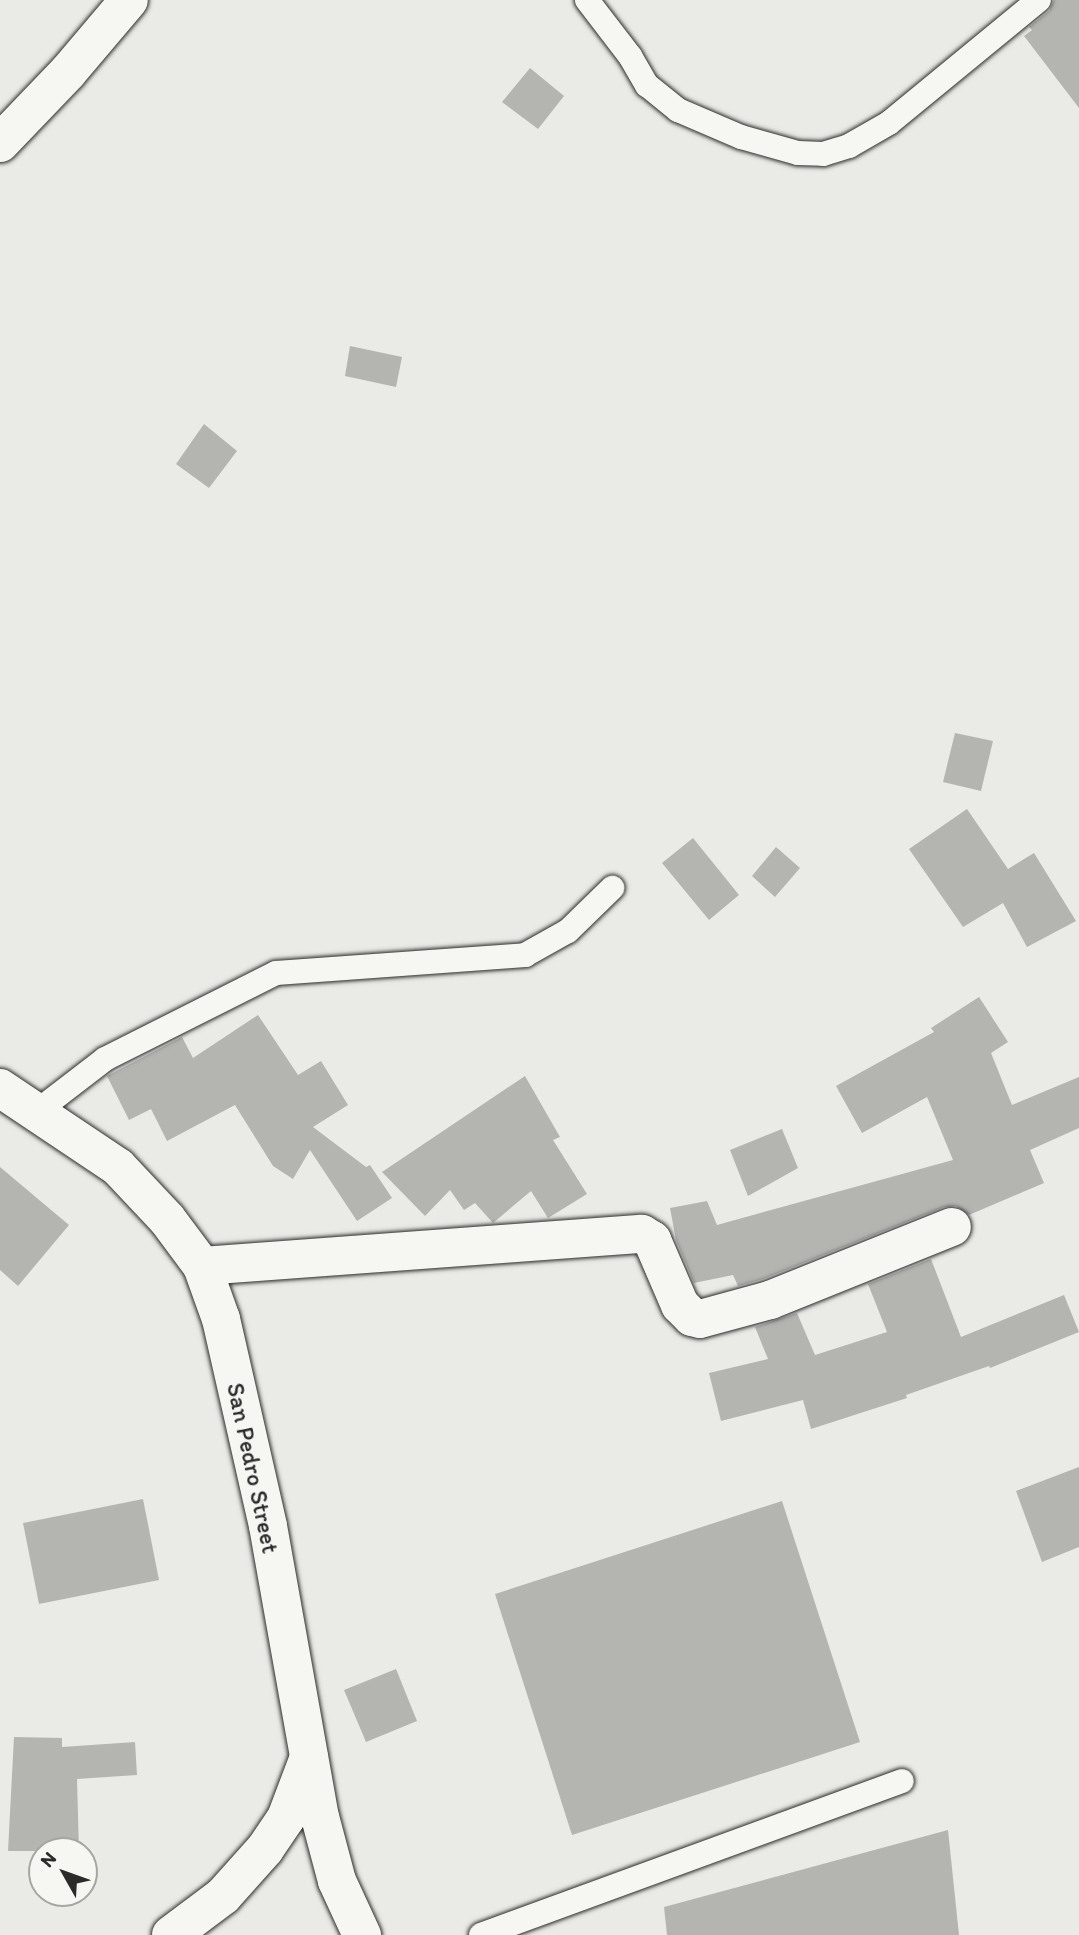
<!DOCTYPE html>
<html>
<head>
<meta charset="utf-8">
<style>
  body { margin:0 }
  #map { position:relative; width:1079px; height:1935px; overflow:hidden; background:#eaeae6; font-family:Itim,sans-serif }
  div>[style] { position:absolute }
  .building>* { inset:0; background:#b4b4b1 }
  .roads { filter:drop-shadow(0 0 2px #2b2b2b) drop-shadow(0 0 2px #2b2b2b) }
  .lane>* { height:24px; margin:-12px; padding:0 12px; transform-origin:12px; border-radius:12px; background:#f6f6f2 }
  .street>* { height:38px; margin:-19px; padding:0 19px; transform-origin:19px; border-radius:19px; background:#f6f6f2 }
  .secondary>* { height:38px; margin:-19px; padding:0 19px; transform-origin:19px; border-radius:19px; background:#f6f6f2 }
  span { translate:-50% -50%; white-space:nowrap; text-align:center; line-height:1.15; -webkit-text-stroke:5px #f6f6f2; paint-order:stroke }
  .street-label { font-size:24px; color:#2b2b2b }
  .north { position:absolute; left:28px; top:1837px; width:70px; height:70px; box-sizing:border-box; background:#f6f6f2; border:2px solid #a5a5a2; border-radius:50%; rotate:310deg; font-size:19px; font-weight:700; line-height:28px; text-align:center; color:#2b2b2b }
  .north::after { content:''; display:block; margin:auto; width:24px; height:32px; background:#2b2b2b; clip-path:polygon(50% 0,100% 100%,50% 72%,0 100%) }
</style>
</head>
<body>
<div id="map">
  <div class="building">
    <i style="clip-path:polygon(1054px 0,1079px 0,1079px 108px,1024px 36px,1032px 30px,1029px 27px,1049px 11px)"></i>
    <i style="clip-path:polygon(530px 68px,564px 96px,538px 129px,502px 102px)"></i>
    <i style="clip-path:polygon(350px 346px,402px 357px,396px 387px,345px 376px)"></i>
    <i style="clip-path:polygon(204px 424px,237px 451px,209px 488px,176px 464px)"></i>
    <i style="clip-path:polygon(955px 733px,993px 741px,981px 791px,943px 782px)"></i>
    <i style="clip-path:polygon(967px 809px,1008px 869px,1034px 853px,1076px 921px,1027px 947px,1003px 903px,963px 927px,909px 849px)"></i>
    <i style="clip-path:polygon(693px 838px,739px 895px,709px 920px,662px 863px)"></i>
    <i style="clip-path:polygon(776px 847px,800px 868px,775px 897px,752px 876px)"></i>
    <i style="clip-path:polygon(979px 997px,1008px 1042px,991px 1053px,1012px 1105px,1079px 1077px,1079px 1128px,1030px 1150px,1044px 1183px,969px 1215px,956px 1206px,944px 1207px,763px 1279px,738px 1286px,733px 1275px,694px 1283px,676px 1240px,670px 1208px,707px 1201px,717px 1225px,953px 1160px,927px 1097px,862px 1133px,836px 1086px,934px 1032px,931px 1028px)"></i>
    <i style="clip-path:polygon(258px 1015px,298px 1075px,321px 1061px,348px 1105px,313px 1127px,366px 1167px,370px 1165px,392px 1198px,357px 1221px,310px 1150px,293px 1179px,273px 1166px,235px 1105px,167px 1141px,151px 1109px,129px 1120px,107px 1076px,182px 1037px,193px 1058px)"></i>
    <i style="clip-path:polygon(525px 1076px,560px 1137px,553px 1140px,587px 1194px,548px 1218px,531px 1191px,493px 1223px,475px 1203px,464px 1210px,450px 1190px,425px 1216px,382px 1172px)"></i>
    <i style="clip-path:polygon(782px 1129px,798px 1168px,748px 1196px,730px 1150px)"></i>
    <i style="clip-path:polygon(0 1167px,69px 1225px,18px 1286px,0 1270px)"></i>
    <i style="clip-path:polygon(931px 1259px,961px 1337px,1064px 1295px,1079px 1332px,990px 1368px,989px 1366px,906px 1395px,907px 1398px,811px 1429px,803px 1400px,721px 1421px,709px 1373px,768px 1359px,755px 1327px,797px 1313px,815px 1355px,887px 1332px,868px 1284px)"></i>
    <i style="clip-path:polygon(1079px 1467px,1079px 1547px,1042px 1562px,1016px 1491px)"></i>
    <i style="clip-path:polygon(143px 1499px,159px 1580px,39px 1604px,23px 1523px)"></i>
    <i style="clip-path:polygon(782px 1501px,860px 1742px,572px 1835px,495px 1594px)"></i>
    <i style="clip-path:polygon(396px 1669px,417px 1721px,366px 1742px,344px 1690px)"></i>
    <i style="clip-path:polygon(14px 1737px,62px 1738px,62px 1747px,135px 1742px,137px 1775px,77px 1779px,79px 1851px,8px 1851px)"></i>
    <i style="clip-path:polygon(948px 1830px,959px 1935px,667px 1935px,664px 1907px)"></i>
  </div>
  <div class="roads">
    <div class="lane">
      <i style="left:587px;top:0;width:71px;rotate:52.5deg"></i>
      <i style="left:630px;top:56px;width:34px;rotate:60deg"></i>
      <i style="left:647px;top:85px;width:40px;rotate:39deg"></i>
      <i style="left:678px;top:110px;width:69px;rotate:23.2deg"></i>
      <i style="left:741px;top:137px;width:59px;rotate:15.7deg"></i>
      <i style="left:798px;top:153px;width:25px;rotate:2deg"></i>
      <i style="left:823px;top:154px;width:27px;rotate:-17deg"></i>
      <i style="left:849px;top:146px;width:46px;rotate:-29.9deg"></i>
      <i style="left:889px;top:123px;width:194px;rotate:-39.4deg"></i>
      <i style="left:35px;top:1113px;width:88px;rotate:-37.6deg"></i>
      <i style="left:105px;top:1059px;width:191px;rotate:-26.7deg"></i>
      <i style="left:276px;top:973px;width:250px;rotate:-4.1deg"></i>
      <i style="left:525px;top:955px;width:49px;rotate:-29.2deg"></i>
      <i style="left:568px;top:931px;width:62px;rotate:-44.3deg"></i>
      <i style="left:481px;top:1935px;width:448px;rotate:-20.1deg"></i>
    </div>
    <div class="street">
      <i style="left:0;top:143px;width:98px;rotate:-46.2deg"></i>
      <i style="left:68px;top:72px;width:94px;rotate:-49.7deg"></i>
      <i style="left:202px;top:1266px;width:441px;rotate:-4.2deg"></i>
      <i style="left:642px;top:1234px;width:12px;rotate:31deg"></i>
      <i style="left:652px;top:1240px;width:71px;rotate:66.7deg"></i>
      <i style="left:680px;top:1305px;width:17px;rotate:45deg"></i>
      <i style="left:692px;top:1317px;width:8px;rotate:14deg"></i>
      <i style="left:700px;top:1319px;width:73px;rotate:-15.2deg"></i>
      <i style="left:770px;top:1300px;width:196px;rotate:-21.9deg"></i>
    </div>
    <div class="secondary">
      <i style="left:0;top:1088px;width:142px;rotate:33.8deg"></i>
      <i style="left:118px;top:1167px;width:71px;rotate:46.7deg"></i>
      <i style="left:167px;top:1219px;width:59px;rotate:53.3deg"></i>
      <i style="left:202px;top:1266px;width:56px;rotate:70.3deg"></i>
      <i style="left:221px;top:1319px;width:212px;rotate:77.2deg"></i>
      <i style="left:268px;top:1526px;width:296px;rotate:79.9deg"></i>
      <i style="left:320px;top:1817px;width:66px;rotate:75.1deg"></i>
      <i style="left:337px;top:1881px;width:60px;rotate:65.2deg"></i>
      <i style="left:171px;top:1935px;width:65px;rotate:-36.9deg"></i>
      <i style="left:223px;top:1896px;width:63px;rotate:-48.2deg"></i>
      <i style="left:265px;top:1849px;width:37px;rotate:-56deg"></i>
      <i style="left:286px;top:1818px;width:65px;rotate:-69.3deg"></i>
    </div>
  </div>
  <div class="street-label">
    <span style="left:253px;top:1468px;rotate:78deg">San Pedro Street</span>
  </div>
  <div class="north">N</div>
</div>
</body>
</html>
